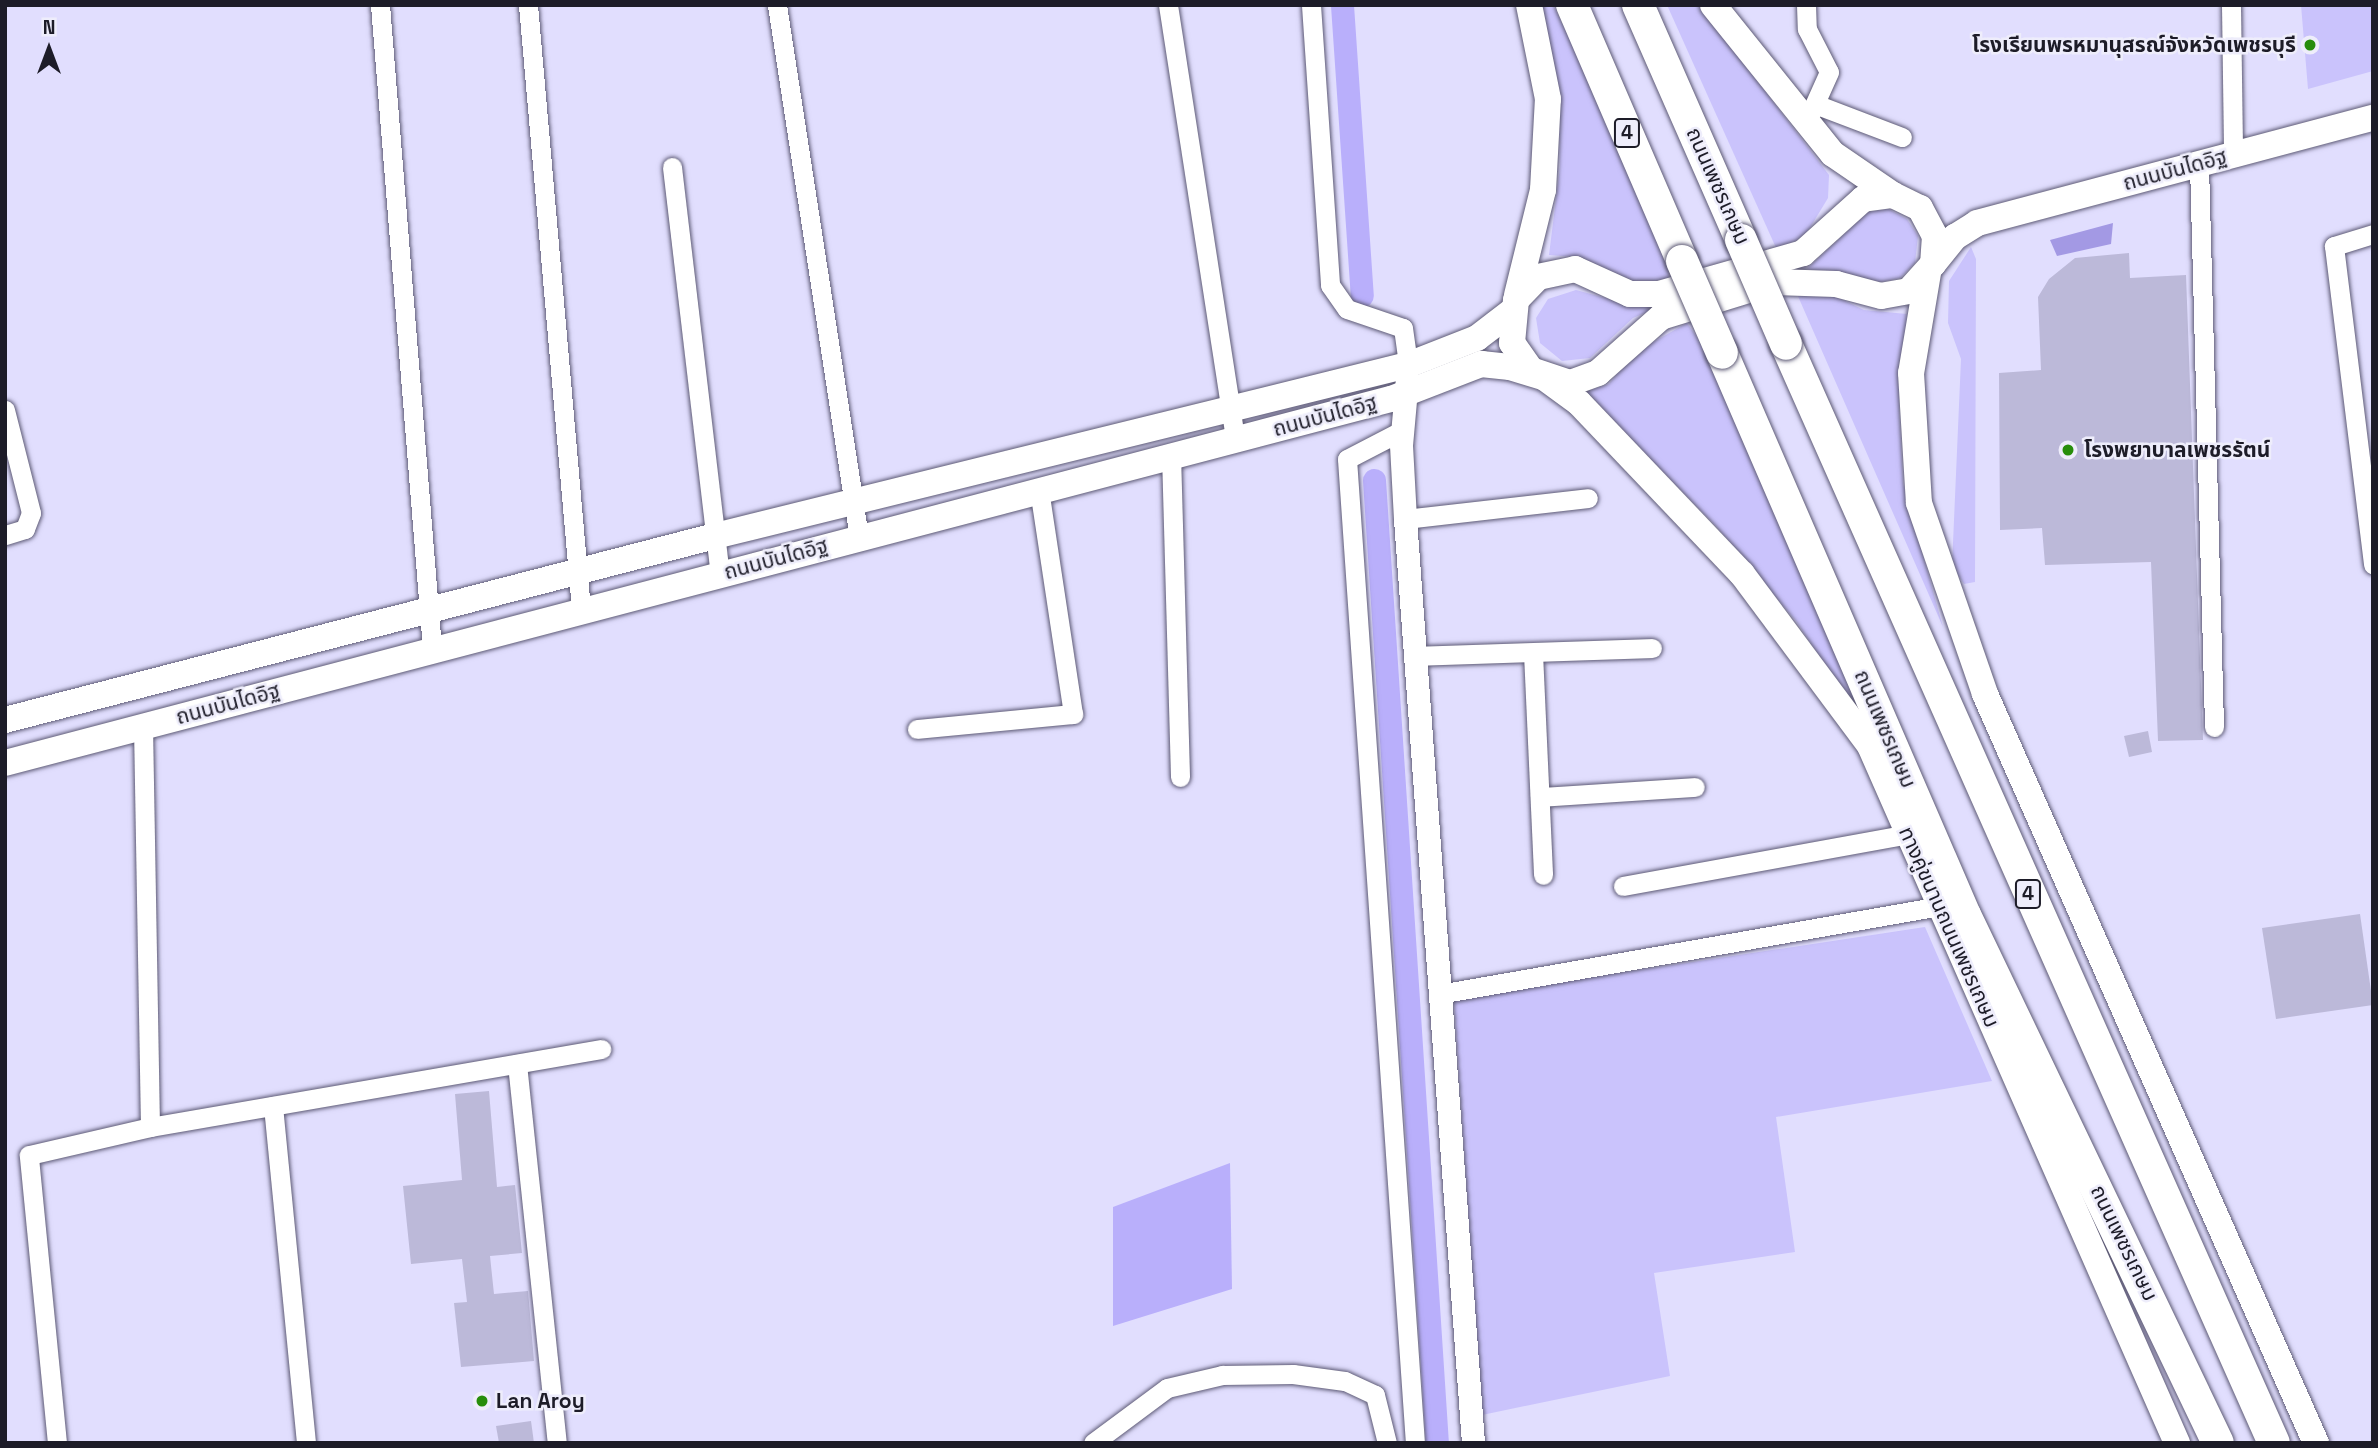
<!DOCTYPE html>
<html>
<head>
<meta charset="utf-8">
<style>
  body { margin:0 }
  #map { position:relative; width:2378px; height:1448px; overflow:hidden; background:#e1defe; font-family:"Space Grotesk","Noto Sans Thai",sans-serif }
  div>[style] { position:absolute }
  .green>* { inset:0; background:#cac3fc }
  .forest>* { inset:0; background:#a399e4 }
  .water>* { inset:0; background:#b9affb }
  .canal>* { height:23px; margin:-11.5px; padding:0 11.5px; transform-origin:11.5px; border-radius:11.5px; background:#b9affb }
  .building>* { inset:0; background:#bcb9d9 }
  .roads { filter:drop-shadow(0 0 2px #5d5a75) drop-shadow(0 0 2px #5d5a75) }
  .minor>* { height:19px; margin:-9.5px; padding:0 9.5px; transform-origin:9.5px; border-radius:9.5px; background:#fff }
  .tertiary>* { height:23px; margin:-11.5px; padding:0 11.5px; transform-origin:11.5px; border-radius:11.5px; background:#fff }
  .secondary>* { height:26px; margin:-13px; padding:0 13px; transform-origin:13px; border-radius:13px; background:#fff }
  .trunk>* { height:32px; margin:-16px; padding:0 16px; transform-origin:16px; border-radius:16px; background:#fff }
  .bridges { filter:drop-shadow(0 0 2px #5d5a75) drop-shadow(0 0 2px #5d5a75) }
  .trunk-bridge>* { height:32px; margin:-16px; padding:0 16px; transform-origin:16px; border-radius:16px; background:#fff }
  .dots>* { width:19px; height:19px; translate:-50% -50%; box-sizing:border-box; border:4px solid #eeedfb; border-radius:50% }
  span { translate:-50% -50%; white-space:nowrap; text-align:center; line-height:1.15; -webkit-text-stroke:5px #eeedfb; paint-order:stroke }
  .shield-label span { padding:2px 5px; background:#eeedfb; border:2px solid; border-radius:5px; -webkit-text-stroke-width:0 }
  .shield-label { font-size:19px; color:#1d1c28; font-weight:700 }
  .poi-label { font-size:21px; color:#1d1c28; font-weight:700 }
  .right { translate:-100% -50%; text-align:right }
  .left { translate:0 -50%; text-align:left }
  .street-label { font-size:21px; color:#1d1c28 }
  .frame { position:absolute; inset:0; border:7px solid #1d1c28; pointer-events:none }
  .north { position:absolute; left:14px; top:14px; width:70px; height:70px; -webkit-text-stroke:5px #eeedfb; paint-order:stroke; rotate:0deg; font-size:19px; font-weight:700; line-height:28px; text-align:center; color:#1d1c28 }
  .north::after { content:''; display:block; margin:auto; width:24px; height:32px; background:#1d1c28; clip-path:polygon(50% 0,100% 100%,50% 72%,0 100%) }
</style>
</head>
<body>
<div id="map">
  <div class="green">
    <i style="clip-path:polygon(1541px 5px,1553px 5px,1607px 113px,1668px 258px,1669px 279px,1636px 283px,1577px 257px,1549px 255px,1560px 167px,1559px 93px)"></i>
    <i style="clip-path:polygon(1667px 5px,1699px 5px,1829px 175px,1828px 198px,1805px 236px,1777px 250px)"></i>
    <i style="clip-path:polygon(2301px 5px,2373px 5px,2373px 71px,2308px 89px)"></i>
    <i style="clip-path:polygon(1888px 209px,1907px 219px,1918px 236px,1915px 263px,1900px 278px,1880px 282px,1807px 269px,1868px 212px)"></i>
    <i style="clip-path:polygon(1971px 247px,1976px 259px,1975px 582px,1964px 584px,1952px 566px,1961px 359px,1948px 323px,1949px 281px)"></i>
    <i style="clip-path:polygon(1576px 290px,1631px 305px,1668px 303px,1633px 318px,1590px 358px,1562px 361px,1540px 343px,1536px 318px,1548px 299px)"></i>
    <i style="clip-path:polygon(1797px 294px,1835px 296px,1864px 310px,1907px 314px,1899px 409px,1903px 484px,1943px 627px)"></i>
    <i style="clip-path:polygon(1687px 323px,1708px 353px,1895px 769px,1796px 621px,1716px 526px,1585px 392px,1609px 384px,1634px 353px)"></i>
    <i style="clip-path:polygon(1925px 927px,1992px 1081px,1776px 1117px,1795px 1252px,1654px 1273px,1670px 1376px,1482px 1415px,1454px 998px)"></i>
  </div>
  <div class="forest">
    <i style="clip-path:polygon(2113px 223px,2111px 244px,2057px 256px,2050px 240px)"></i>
  </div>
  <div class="water">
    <i style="clip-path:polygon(1230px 1163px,1232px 1289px,1113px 1326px,1113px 1207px)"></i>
  </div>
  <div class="canal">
    <i style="left:1342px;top:5px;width:291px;rotate:86.1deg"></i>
    <i style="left:1374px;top:480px;width:965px;rotate:86.26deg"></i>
  </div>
  <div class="building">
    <i style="clip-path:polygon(2129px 253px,2130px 278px,2186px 275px,2203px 740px,2158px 741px,2151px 562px,2045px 565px,2042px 528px,2000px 530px,1999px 373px,2041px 370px,2038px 297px,2049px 279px,2075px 258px)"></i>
    <i style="clip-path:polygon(2148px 731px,2152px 752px,2129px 757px,2124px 736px)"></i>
    <i style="clip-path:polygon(2360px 914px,2373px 1005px,2276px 1019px,2262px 928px)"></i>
    <i style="clip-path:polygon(489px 1091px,497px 1187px,515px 1185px,522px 1253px,490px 1256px,494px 1294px,528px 1291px,534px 1361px,461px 1367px,454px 1303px,467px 1302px,462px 1259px,411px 1264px,403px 1186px,462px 1180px,455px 1094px)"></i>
    <i style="clip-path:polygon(531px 1421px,534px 1443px,499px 1443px,496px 1426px)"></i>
  </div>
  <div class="roads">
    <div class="minor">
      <i style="left:380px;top:5px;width:646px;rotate:85.38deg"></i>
      <i style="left:528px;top:5px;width:607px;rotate:84.99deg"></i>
      <i style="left:777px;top:5px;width:539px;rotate:81.25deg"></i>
      <i style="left:1168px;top:5px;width:440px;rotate:81.2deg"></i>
      <i style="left:1311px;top:5px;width:281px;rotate:86.1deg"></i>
      <i style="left:1330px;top:285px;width:29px;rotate:55deg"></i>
      <i style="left:1347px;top:309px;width:59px;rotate:18.7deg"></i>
      <i style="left:1403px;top:328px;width:37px;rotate:82deg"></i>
      <i style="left:1806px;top:5px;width:24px;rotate:88deg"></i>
      <i style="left:1807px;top:29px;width:48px;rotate:62.9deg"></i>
      <i style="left:1829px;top:72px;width:54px;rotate:114.2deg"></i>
      <i style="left:2231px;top:5px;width:149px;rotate:89.2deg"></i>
      <i style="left:1815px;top:104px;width:93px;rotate:20.8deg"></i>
      <i style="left:2199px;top:164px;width:563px;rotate:88.47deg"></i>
      <i style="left:672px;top:167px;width:410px;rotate:83.3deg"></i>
      <i style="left:2373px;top:234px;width:41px;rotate:162.9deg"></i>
      <i style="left:2334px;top:246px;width:321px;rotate:83deg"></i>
      <i style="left:5px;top:410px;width:106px;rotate:75.8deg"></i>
      <i style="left:31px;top:513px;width:17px;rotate:111deg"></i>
      <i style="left:25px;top:529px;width:21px;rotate:163deg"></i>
      <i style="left:1403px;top:430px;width:63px;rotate:152.6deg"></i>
      <i style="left:1347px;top:459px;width:986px;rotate:86.05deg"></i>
      <i style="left:1171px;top:454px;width:323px;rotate:88.4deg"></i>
      <i style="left:1405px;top:519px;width:184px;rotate:-6.5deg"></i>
      <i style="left:1533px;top:653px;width:222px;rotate:87.4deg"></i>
      <i style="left:1414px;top:656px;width:238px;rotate:-1.9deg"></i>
      <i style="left:143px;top:726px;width:401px;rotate:89deg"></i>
      <i style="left:917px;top:729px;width:157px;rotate:-5.5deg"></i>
      <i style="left:1073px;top:714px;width:228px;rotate:-98.6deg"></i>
      <i style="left:1540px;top:797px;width:155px;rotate:-3.7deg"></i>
      <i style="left:1623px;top:886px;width:290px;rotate:-10.3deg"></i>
      <i style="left:1439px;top:994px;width:509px;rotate:-9.96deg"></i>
      <i style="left:517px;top:1064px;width:381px;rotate:84deg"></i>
      <i style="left:273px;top:1106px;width:339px;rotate:84.4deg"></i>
      <i style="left:57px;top:1443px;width:289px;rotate:-95.6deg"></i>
      <i style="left:29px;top:1155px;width:124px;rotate:-13deg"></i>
      <i style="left:150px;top:1127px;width:458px;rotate:-9.8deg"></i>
      <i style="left:1093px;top:1443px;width:92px;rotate:-36.6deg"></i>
      <i style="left:1167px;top:1388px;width:57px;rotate:-13.3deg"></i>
      <i style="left:1222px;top:1375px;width:71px;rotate:-0.8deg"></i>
      <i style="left:1293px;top:1374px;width:52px;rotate:7.7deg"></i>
      <i style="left:1345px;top:1381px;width:33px;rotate:25deg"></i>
      <i style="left:1375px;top:1395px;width:49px;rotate:76deg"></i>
    </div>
    <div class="tertiary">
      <i style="left:1407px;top:378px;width:67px;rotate:95.1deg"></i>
      <i style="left:1401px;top:445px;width:74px;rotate:86.9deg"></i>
      <i style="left:1405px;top:519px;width:926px;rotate:85.79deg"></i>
    </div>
    <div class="secondary">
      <i style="left:1713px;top:5px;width:191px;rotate:51.2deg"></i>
      <i style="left:1833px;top:154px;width:73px;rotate:34.3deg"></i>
      <i style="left:1893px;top:195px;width:30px;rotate:26deg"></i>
      <i style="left:1920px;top:208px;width:32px;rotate:62deg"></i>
      <i style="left:1935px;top:236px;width:28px;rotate:94deg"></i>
      <i style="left:1933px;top:264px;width:36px;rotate:132deg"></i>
      <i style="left:1909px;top:291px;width:28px;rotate:170deg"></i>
      <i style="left:1881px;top:296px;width:47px;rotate:-165.1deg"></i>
      <i style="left:1836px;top:284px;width:62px;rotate:-178.2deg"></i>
      <i style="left:1774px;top:282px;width:118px;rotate:162.8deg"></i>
      <i style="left:1661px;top:317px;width:84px;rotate:138.4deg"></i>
      <i style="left:1598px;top:373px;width:30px;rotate:160deg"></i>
      <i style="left:1570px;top:383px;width:41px;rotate:-161.6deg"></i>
      <i style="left:1531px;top:370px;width:33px;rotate:-125deg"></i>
      <i style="left:1512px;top:343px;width:43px;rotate:-84.7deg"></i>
      <i style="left:1516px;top:300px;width:32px;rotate:-46deg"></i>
      <i style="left:1538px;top:277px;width:38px;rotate:-12deg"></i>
      <i style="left:1575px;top:269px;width:60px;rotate:24.4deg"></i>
      <i style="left:1630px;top:294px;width:29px"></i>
      <i style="left:1659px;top:294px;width:150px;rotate:-15.9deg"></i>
      <i style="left:1803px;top:253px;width:81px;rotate:-42deg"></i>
      <i style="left:1863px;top:199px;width:30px;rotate:-8deg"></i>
      <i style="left:1933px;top:264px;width:35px;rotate:-51deg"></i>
      <i style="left:1955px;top:237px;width:26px;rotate:-32deg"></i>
      <i style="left:1977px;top:223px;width:410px;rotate:-14.9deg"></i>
      <i style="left:1928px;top:273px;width:101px;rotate:99.6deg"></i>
      <i style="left:1911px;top:373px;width:130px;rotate:86.5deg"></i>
      <i style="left:1919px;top:503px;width:202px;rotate:70.9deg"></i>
      <i style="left:1985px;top:694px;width:819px;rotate:66.16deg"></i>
      <i style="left:1517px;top:295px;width:108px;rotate:-76.1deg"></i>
      <i style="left:1543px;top:190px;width:91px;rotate:-86.9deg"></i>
      <i style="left:1548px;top:99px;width:96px;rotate:-101.4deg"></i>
      <i style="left:5px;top:720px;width:733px;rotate:-14.53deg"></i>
      <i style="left:715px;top:536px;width:714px;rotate:-13.86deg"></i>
      <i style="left:1408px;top:365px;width:74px;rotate:-21.4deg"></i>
      <i style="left:1477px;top:338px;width:43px;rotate:-37.4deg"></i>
      <i style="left:5px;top:763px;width:1433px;rotate:-14.72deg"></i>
      <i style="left:1391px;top:399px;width:97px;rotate:-21.3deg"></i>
      <i style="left:1481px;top:364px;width:29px;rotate:6deg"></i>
      <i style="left:1510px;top:367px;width:37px;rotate:17deg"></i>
      <i style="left:1545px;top:378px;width:42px;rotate:36.3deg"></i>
      <i style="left:1579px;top:403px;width:236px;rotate:46.4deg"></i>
      <i style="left:1742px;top:574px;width:214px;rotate:53.3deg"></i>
      <i style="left:1870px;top:746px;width:762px;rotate:66.23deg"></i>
    </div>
    <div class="trunk">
      <i style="left:1572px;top:5px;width:279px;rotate:66.7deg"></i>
      <i style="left:1638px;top:5px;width:257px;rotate:66.3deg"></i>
      <i style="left:1786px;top:344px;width:1202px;rotate:66.06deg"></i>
      <i style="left:1722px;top:353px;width:612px;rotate:66.62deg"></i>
      <i style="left:1965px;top:915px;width:585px;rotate:64.4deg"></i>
    </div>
  </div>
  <div class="bridges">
    <div class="trunk-bridge">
      <i style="left:1741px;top:240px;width:113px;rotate:66.6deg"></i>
      <i style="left:1682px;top:261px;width:100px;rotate:66.5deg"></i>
    </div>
  </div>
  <div class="dots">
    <i style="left:2310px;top:45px;background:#278d0b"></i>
    <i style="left:2068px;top:450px;background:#278d0b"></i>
    <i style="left:482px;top:1401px;background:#278d0b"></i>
  </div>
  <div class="shield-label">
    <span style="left:1627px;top:133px">4</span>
    <span style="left:2028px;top:894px">4</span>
  </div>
  <div class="poi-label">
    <span class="right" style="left:2296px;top:45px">โรงเรียนพรหมานุสรณ์จังหวัดเพชรบุรี</span>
    <span class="left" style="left:2084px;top:450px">โรงพยาบาลเพชรรัตน์</span>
    <span class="left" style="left:496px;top:1401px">Lan Aroy</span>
  </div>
  <div class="street-label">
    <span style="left:2175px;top:170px;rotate:-15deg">ถนนบันไดอิฐ</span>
    <span style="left:1718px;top:186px;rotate:66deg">ถนนเพชรเกษม</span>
    <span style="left:1325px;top:416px;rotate:-15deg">ถนนบันไดอิฐ</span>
    <span style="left:776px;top:559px;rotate:-15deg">ถนนบันไดอิฐ</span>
    <span style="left:228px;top:704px;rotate:-15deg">ถนนบันไดอิฐ</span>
    <span style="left:1885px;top:729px;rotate:67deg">ถนนเพชรเกษม</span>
    <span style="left:1949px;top:927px;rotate:66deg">ทางคู่ขนานถนนเพชรเกษม</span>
    <span style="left:2124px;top:1243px;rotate:64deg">ถนนเพชรเกษม</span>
  </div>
  <div class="frame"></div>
  <div class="north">N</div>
</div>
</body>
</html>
